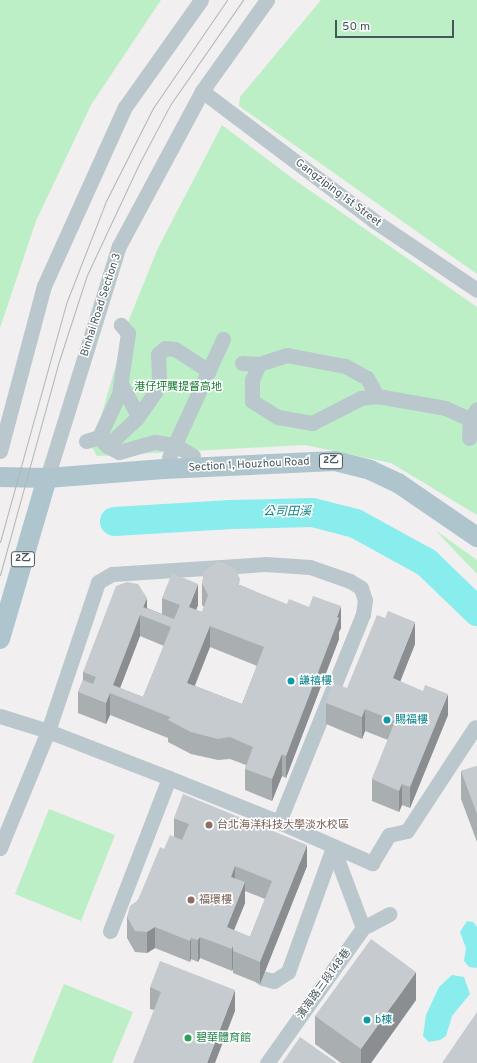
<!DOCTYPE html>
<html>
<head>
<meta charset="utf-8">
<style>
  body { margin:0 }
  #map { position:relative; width:477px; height:1063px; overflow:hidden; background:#f1efef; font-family:Overpass,"Noto Sans TC",sans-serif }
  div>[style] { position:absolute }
  .green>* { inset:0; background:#bdefc6 }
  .water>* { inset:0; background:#89eced }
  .river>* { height:29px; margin:-14.5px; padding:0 14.5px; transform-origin:14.5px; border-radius:14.5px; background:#89eced }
  .minor>* { height:15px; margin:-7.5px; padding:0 7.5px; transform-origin:7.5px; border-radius:7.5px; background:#bac7cc }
  .major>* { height:20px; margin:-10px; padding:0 10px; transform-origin:10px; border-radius:10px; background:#aec5ce }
  .tram>* { height:1px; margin:-0.5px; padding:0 0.5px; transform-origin:0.5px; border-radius:0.5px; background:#b1b6b9 }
  .wall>* { inset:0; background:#a9afb1 }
  .shaded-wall>* { inset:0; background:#8a8e90 }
  .building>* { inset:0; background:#c5cbce }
  .dots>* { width:11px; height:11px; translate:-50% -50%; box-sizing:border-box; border:2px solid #fff; border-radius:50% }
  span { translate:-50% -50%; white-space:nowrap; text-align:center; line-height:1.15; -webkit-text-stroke:3px #fff; paint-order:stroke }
  .shield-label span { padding:1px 3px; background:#fff; border:1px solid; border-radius:3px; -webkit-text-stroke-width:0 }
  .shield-label { font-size:10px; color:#47565c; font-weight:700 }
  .street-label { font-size:11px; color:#47565c }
  .park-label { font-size:11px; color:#167f35 }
  .culture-label { font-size:11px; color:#0d838f }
  .left { translate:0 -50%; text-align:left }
  .education-label { font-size:11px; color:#785e54 }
  .leisure-label { font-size:11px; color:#27864d }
  .water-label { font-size:12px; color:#0c8484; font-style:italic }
  .scale { position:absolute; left:335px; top:20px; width:119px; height:18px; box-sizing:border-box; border:2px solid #47565c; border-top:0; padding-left:5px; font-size:12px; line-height:14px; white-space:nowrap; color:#47565c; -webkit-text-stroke:3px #fff; paint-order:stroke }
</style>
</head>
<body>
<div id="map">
  <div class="green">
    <i style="clip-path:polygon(0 0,161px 0,91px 105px,36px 221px,0 328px)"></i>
    <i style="clip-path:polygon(321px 0,477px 0,477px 274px,239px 106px,240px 97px)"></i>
    <i style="clip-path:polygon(222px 125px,292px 178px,477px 307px,477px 515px,391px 463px,305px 445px,97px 456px,92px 447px,130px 317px,158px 248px)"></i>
    <i style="clip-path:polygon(435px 530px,477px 560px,477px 574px)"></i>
    <i style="clip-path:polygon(49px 809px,115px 835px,81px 921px,15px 894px)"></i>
    <i style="clip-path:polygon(64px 984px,133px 1012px,112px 1063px,32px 1063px)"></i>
  </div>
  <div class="water">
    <i style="clip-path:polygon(467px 921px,473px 922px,477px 927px,477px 968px,469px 967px,464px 961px,466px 948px,460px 932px)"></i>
    <i style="clip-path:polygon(452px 975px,464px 977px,470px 994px,452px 1016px,446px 1036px,440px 1040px,429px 1042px,423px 1036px,426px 1015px,439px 987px)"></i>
  </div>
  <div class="river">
    <i style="left:114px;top:521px;width:117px;rotate:-3.4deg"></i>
    <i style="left:231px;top:514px;width:81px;rotate:-1.4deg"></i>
    <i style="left:312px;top:512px;width:44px;rotate:14.3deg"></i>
    <i style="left:355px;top:523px;width:81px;rotate:28.8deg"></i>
    <i style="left:426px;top:562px;width:71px;rotate:43.9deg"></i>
  </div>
  <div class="minor">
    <i style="left:202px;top:91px;width:214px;rotate:37deg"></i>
    <i style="left:373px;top:220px;width:125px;rotate:33.9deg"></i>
    <i style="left:242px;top:363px;width:17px;rotate:3deg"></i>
    <i style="left:121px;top:384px;width:36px;rotate:62deg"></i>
    <i style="left:377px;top:396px;width:21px;rotate:-119deg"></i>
    <i style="left:367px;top:378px;width:25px;rotate:-151deg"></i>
    <i style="left:345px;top:366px;width:59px;rotate:-169.3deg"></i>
    <i style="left:287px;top:355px;width:29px;rotate:162deg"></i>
    <i style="left:259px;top:364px;width:17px;rotate:114deg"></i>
    <i style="left:252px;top:380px;width:21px;rotate:90deg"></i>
    <i style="left:252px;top:401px;width:31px;rotate:32deg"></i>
    <i style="left:278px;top:417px;width:35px;rotate:10deg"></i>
    <i style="left:312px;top:423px;width:55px;rotate:-27deg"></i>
    <i style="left:361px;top:398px;width:16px;rotate:-7deg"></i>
    <i style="left:377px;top:396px;width:69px;rotate:10deg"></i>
    <i style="left:445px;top:408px;width:27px;rotate:24deg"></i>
    <i style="left:470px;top:419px;width:12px;rotate:-55deg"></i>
    <i style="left:99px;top:437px;width:47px;rotate:-65.1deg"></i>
    <i style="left:119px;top:394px;width:62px;rotate:-81.6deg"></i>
    <i style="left:128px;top:333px;width:11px;rotate:-131deg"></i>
    <i style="left:469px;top:438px;width:19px;rotate:-87deg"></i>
    <i style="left:86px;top:441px;width:14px;rotate:-17deg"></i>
    <i style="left:99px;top:437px;width:12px;rotate:48deg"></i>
    <i style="left:107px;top:446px;width:41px;rotate:-43deg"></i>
    <i style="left:137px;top:418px;width:32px;rotate:-55deg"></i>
    <i style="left:155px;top:392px;width:14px;rotate:-73deg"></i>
    <i style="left:159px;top:379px;width:25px;rotate:-92deg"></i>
    <i style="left:158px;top:354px;width:9px;rotate:-41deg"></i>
    <i style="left:165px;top:348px;width:10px;rotate:6deg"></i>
    <i style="left:175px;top:349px;width:40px;rotate:32.9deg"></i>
    <i style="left:107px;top:446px;width:13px;rotate:27deg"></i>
    <i style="left:119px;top:452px;width:37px;rotate:-16deg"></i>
    <i style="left:155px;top:442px;width:20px;rotate:9deg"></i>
    <i style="left:175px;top:445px;width:21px;rotate:31deg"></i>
    <i style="left:0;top:451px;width:171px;rotate:-75.1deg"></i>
    <i style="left:44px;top:286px;width:196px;rotate:-65.7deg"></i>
    <i style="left:125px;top:107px;width:131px;rotate:-54.6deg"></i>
    <i style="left:169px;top:457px;width:130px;rotate:-65.4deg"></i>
    <i style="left:47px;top:478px;width:243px;rotate:-72.8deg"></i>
    <i style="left:119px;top:246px;width:176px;rotate:-61.8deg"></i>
    <i style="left:202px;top:91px;width:112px;rotate:-54.5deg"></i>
    <i style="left:0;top:716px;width:50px;rotate:17.4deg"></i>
    <i style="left:48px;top:731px;width:130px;rotate:21.2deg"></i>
    <i style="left:169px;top:778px;width:118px;rotate:21.8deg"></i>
    <i style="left:279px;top:822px;width:102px;rotate:23.8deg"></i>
    <i style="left:372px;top:863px;width:33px;rotate:-59deg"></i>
    <i style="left:389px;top:835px;width:18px;rotate:-13deg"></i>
    <i style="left:407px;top:831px;width:124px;rotate:-56.8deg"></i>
    <i style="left:0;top:848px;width:126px;rotate:-67.7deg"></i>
    <i style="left:48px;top:731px;width:157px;rotate:-71.4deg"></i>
    <i style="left:98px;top:582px;width:16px;rotate:-30deg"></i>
    <i style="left:112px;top:574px;width:153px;rotate:-3.7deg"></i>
    <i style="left:265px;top:564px;width:45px;rotate:3.8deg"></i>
    <i style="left:310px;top:567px;width:42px;rotate:19.3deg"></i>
    <i style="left:350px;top:581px;width:13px;rotate:32deg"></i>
    <i style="left:361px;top:588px;width:13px;rotate:72deg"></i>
    <i style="left:365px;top:600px;width:14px;rotate:98deg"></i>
    <i style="left:363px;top:614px;width:224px;rotate:112deg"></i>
    <i style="left:333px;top:848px;width:85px;rotate:69.4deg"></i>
    <i style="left:110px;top:931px;width:164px;rotate:-68.9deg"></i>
    <i style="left:262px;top:978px;width:12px;rotate:14deg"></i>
    <i style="left:274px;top:981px;width:17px;rotate:-33deg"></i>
    <i style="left:288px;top:972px;width:132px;rotate:-70.1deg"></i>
    <i style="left:267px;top:1063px;width:166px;rotate:-54.6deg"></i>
    <i style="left:363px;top:928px;width:30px;rotate:-28deg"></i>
  </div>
  <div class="major">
    <i style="left:0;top:477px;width:47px;rotate:1.2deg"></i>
    <i style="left:47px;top:478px;width:117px;rotate:-4.4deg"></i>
    <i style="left:164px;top:469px;width:171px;rotate:-2.7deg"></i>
    <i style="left:335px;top:461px;width:36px;rotate:14deg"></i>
    <i style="left:370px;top:470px;width:31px;rotate:25deg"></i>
    <i style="left:398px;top:483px;width:96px;rotate:34.4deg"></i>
    <i style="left:0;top:639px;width:168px;rotate:-73.7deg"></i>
  </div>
  <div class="tram">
    <i style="left:0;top:542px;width:250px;rotate:-74.5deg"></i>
    <i style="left:67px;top:301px;width:107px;rotate:-68.7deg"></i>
    <i style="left:106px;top:201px;width:104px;rotate:-63.2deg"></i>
    <i style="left:153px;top:108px;width:131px;rotate:-55.6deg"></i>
    <i style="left:0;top:575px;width:222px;rotate:-74.6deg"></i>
    <i style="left:59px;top:361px;width:90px;rotate:-72deg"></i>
    <i style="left:87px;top:275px;width:125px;rotate:-64.9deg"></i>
    <i style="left:140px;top:162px;width:64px;rotate:-62.2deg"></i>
    <i style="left:170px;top:105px;width:128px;rotate:-55.2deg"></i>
  </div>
  <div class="wall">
    <i style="clip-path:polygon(evenodd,202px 583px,240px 585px,341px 628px,339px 632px,339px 639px,286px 778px,282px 776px,272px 801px,245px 790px,245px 769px,246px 765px,230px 759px,218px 760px,191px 754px,168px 742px,168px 738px,110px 715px,106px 724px,78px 713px,78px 692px,83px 680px,83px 672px,147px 608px,162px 614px,162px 598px,198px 605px,196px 610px,202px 612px,204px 607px,202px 605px,202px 583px,140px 636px,164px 646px,143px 697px,120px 688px,140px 636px,202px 583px,210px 647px,257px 666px,242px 704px,195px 686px,210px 647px)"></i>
    <i style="clip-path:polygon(415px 644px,400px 681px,448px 715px,410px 808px,402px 805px,399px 812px,372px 801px,372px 779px,388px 740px,365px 731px,362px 739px,326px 724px,326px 703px)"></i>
    <i style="clip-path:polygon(477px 766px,477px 842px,461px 799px,461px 771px)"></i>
    <i style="clip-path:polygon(evenodd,174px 818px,307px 866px,260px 984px,233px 973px,233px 968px,232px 971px,200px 958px,198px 962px,191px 959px,190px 962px,155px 948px,147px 953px,135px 952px,127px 938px,127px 917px,138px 900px,164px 849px,174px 837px,174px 818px,245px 891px,265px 899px,250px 937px,234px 930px,245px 903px,245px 891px)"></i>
    <i style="clip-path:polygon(150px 987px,235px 1011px,154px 1010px,150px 1009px)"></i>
    <i style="clip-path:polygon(416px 1000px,371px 1063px,341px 1063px,315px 1044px,315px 1016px)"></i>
  </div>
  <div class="shaded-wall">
    <i style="clip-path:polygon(198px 584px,198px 605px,189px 628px,189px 607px)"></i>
    <i style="clip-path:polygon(147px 598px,147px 618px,143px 607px)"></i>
    <i style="clip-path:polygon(341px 606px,341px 628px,339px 632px,339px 639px,286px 778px,286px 756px)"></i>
    <i style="clip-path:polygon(140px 615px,140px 636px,117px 696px,113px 685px)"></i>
    <i style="clip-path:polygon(415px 622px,415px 644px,393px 700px,393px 678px)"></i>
    <i style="clip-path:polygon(210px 626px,210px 647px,187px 704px,187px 683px)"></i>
    <i style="clip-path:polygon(110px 693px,110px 715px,106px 724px,106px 703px)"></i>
    <i style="clip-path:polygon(448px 694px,448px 715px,410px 808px,410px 787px)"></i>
    <i style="clip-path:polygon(365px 709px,365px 731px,362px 739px,362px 717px)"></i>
    <i style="clip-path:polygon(282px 754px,282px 776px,272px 801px,272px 779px)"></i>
    <i style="clip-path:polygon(402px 784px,402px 805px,399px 812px,399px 791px)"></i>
    <i style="clip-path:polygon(307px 845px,307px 866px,260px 984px,260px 962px)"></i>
    <i style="clip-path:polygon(235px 866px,235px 887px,231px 877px)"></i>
    <i style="clip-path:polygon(245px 882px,245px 903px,227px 947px,227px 927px)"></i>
    <i style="clip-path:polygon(155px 927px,155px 948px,147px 953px,147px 932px)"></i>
    <i style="clip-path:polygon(200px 937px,200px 958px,198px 962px,198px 940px)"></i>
    <i style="clip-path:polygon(191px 938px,191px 959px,190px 962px,190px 941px)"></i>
    <i style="clip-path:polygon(233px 945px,233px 968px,232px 971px,232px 949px)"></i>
    <i style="clip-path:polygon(416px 972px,416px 1000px,371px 1063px,361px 1063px,361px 1049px)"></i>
    <i style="clip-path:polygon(235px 990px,235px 1011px,215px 1063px,207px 1063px)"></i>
  </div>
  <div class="building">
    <i style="clip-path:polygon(evenodd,219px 561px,235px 568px,240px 579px,239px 585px,287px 604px,289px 599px,309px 607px,313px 596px,341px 606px,337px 617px,339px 618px,286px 756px,282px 754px,272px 779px,245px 769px,253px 747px,230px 737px,218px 739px,191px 732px,168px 720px,170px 717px,110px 693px,106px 703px,78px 692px,83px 680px,93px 684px,96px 677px,83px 672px,116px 586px,127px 582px,138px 584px,147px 598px,143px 607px,174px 619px,180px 605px,162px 598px,172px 573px,198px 584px,189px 607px,202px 612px,208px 595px,202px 583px,204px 571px,219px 561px,140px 615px,171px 627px,143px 697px,113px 685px,140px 615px,219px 561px,210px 626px,264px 647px,242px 704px,187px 683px,210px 626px)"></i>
    <i style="clip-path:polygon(388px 611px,415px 622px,393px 678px,423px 691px,425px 685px,448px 694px,410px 787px,402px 784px,399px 791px,372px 779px,395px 721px,365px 709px,362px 717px,326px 703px,333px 683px,347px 688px,377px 615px,385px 618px)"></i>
    <i style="clip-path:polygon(477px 766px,477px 814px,461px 771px)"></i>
    <i style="clip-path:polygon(evenodd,183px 794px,307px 845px,260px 962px,233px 951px,233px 945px,232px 949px,200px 937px,198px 940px,191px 938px,190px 941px,155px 927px,147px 932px,135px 931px,127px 917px,130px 906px,138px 900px,160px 847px,164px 849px,170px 835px,182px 840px,189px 824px,174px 818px,183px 794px,235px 866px,272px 881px,250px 937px,227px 927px,245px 882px,231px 877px,235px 866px)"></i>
    <i style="clip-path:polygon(371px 939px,416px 972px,361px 1049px,315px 1016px)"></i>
    <i style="clip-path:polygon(160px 961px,235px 990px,207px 1063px,133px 1063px,161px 992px,150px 987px)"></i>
    <i style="clip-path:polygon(477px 1012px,477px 1063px,442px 1063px)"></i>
    <i style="clip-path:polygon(300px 1037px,337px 1063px,282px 1063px)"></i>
  </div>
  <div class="dots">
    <i style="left:291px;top:681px;background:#0f9aa8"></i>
    <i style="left:387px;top:720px;background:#0f9aa8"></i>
    <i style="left:209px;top:825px;background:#8d6e63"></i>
    <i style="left:191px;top:900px;background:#8d6e63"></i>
    <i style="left:367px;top:1020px;background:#0f9aa8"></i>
    <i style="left:188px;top:1038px;background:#2e9e5b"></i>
  </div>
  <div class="shield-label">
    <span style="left:331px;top:461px">2乙</span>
    <span style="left:23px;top:559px">2乙</span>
  </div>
  <div class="street-label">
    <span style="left:338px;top:193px;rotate:37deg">Gangziping 1st Street</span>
    <span style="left:101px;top:305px;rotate:-72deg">Binhai Road Section 3</span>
    <span style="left:249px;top:465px;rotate:-3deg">Section 1, Houzhou Road</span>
    <span style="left:324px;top:984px;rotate:-54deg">濱海路三段148巷</span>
  </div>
  <div class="park-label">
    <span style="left:178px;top:387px">港仔坪龔提督高地</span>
  </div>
  <div class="culture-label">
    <span class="left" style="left:299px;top:681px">謙禧樓</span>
    <span class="left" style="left:395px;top:720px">賜福樓</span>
    <span class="left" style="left:375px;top:1020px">b棟</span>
  </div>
  <div class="education-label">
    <span class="left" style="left:217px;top:825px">台北海洋科技大學淡水校區</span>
    <span class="left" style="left:199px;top:900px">福環樓</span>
  </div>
  <div class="leisure-label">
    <span class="left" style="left:196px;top:1038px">碧華體育館</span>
  </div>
  <div class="water-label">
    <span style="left:287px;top:513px">公司田溪</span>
  </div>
  <div class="scale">50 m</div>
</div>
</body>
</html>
